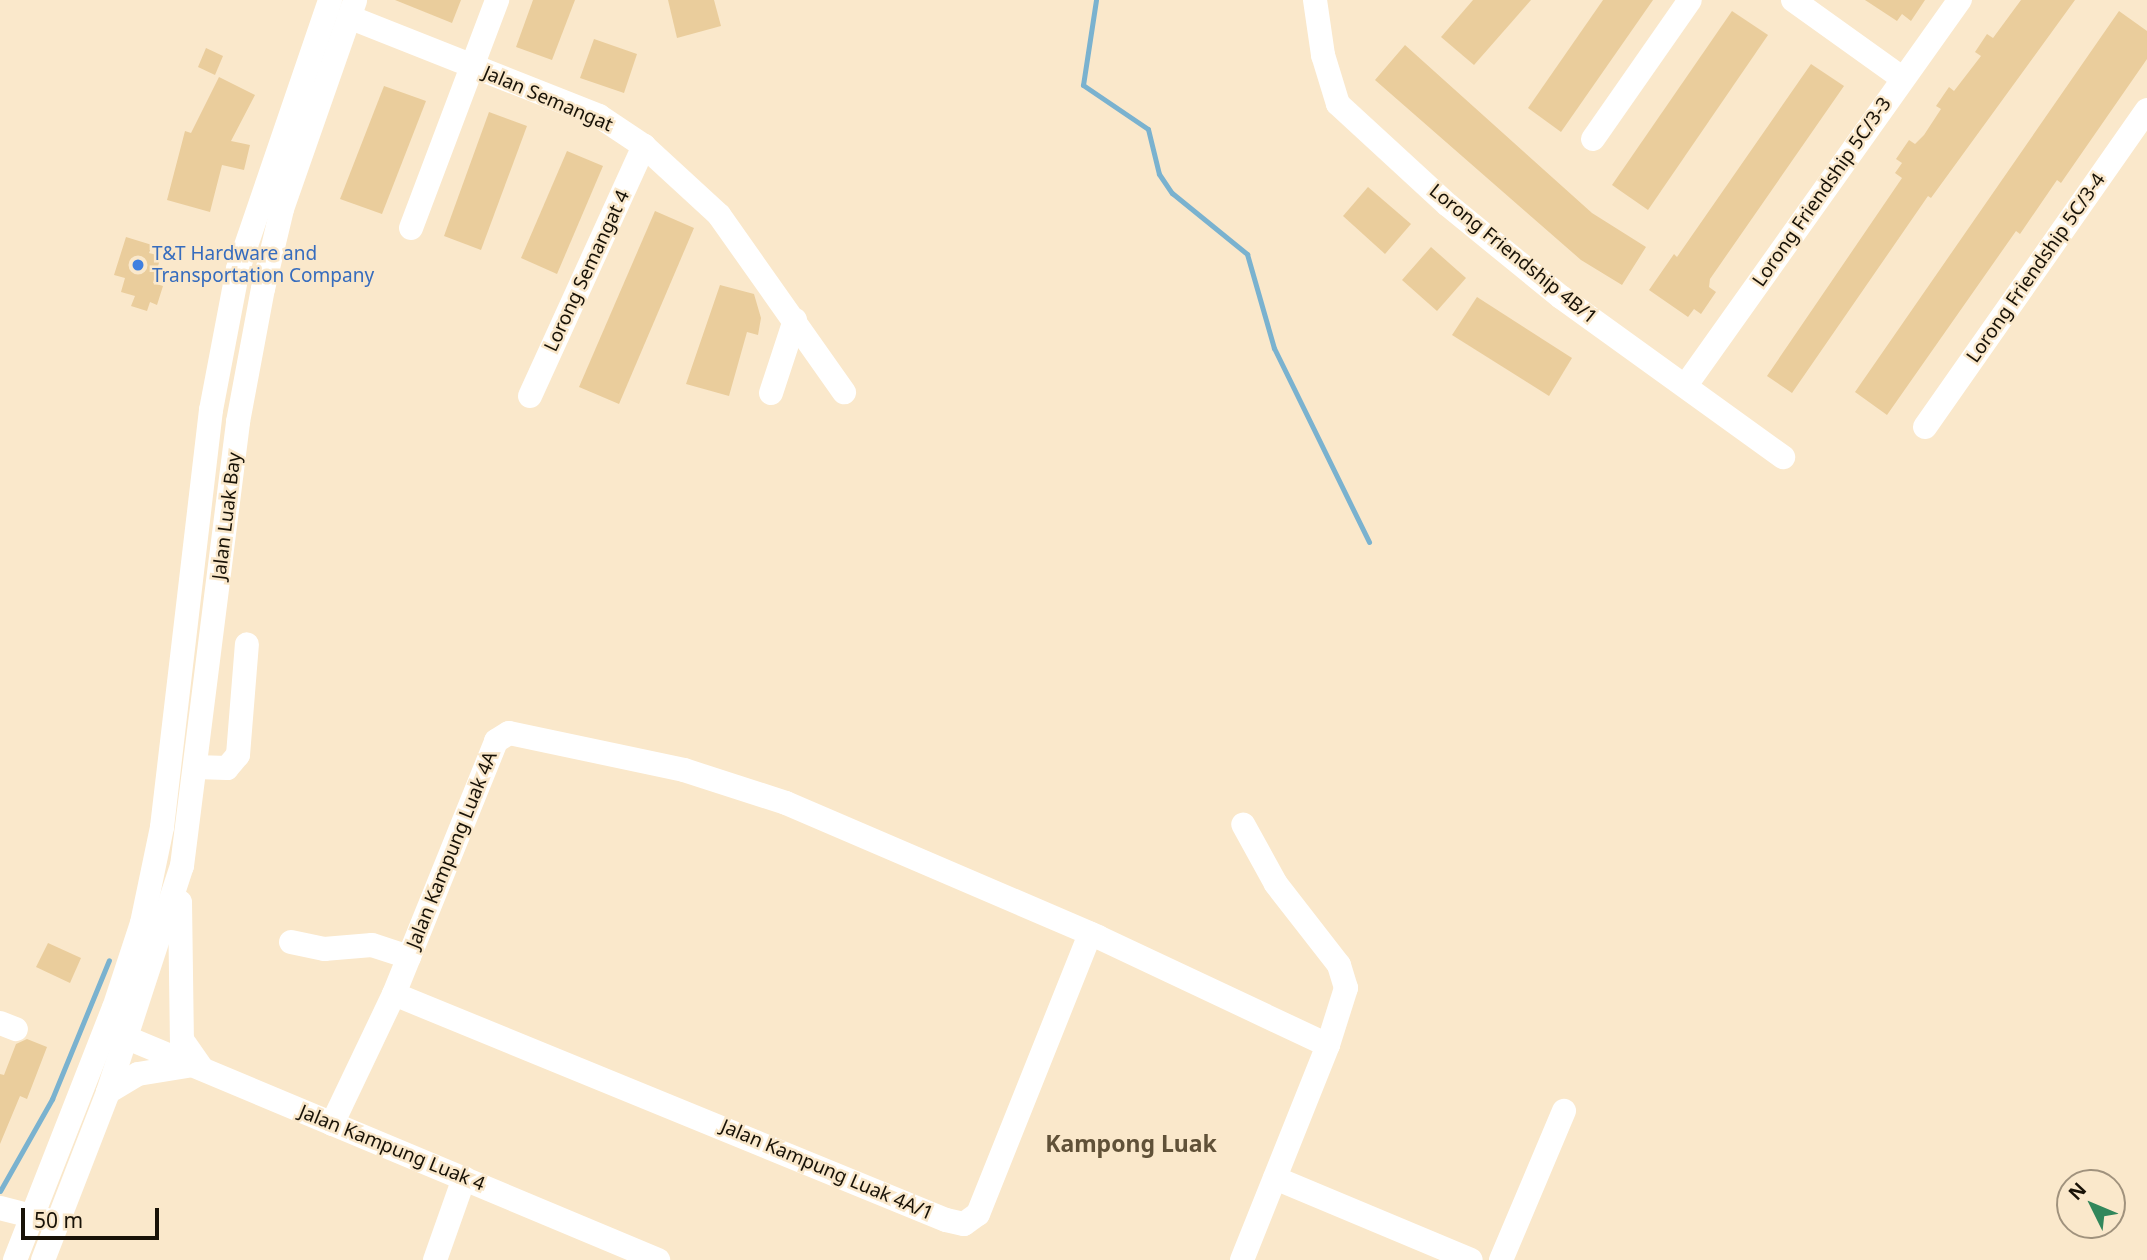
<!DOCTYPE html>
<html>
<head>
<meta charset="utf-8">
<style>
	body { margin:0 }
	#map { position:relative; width:2147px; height:1260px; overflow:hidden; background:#fae8cb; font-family:"Noto Sans",sans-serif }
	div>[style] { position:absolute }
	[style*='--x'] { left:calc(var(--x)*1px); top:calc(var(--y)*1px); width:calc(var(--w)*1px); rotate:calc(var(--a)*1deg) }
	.stream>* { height:5px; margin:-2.5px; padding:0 2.5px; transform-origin:2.5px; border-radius:2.5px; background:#7ab2cf }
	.building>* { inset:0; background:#eacd9c }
	.minor>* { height:24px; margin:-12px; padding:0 12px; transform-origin:12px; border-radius:12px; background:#fff }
	.dots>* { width:19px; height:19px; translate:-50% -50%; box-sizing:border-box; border:4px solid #fae8cb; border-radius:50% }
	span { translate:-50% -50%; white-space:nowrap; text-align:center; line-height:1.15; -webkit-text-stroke:5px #fae8cb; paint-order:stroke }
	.street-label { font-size:19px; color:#181207 }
	.shop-label { font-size:19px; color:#366cbe }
	.left { translate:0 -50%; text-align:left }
	.quarter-label { font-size:23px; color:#605138; font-weight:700 }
	.north { position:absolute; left:2056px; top:1169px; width:70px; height:70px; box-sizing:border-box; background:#fae8cb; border:2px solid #a0927d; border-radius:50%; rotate:313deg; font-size:19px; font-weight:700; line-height:28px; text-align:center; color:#181207 }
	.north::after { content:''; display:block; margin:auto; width:24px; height:32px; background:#32875b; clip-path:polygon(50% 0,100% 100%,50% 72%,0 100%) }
	.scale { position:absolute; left:21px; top:1208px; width:138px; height:32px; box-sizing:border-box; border:4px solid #181207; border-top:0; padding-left:9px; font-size:21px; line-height:24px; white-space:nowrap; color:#181207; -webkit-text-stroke:5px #fae8cb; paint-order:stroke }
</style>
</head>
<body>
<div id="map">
	<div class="stream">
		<div style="--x:1096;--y:0;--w:86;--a:98.7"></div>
		<div style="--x:1083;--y:85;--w:78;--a:34.1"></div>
		<div style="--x:1148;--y:129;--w:46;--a:76.3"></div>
		<div style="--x:1159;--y:174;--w:23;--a:56"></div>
		<div style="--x:1172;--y:193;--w:97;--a:39.1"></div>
		<div style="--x:1247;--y:254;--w:98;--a:74"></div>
		<div style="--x:1274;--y:348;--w:216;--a:63.9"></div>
		<div style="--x:0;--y:1191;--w:106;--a:-60.5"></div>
		<div style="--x:52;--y:1099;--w:150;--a:-67.7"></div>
	</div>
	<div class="building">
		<div style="clip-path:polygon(395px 0,461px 0,452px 23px)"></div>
		<div style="clip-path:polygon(533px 0,575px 0,552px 60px,516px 47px)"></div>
		<div style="clip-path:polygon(668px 0,714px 0,721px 26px,677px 38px)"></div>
		<div style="clip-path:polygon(1473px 0,1531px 0,1474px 65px,1441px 37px)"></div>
		<div style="clip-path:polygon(1603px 0,1653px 0,1561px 132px,1528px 108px)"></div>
		<div style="clip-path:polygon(1865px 0,1925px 0,1911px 21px,1902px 14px,1897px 21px)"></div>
		<div style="clip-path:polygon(2021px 0,2075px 0,1931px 198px,1928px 196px,1792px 393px,1767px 376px,1902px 178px,1895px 173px,1902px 163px,1896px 159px,1909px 140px,1915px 144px,1924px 135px,1941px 109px,1936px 106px,1949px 87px,1954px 91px,1981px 56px,1975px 52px,1987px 34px,1993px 38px)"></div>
		<div style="clip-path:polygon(1732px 11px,1768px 35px,1648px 210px,1612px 185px)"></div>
		<div style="clip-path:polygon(2119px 11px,2147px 31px,2147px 59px,2061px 183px,2057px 180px,2020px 234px,2016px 231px,1887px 415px,1855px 392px)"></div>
		<div style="clip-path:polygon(594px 39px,637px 54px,624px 93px,580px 78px)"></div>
		<div style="clip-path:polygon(1405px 45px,1592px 213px,1646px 247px,1622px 285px,1581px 260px,1375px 80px)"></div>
		<div style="clip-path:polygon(206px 48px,223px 56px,215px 75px,198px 67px)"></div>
		<div style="clip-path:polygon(1811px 64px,1844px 86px,1710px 279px,1709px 287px,1716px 292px,1701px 314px,1694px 309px,1688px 317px,1649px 290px,1674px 254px,1677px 257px)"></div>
		<div style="clip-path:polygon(219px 77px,255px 95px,231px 141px,250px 145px,244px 170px,222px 165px,210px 212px,167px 200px,185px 131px,191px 133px)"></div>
		<div style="clip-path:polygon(384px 86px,426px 101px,382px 214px,340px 199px)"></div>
		<div style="clip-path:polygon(489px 112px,527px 126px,481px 250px,444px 236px)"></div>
		<div style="clip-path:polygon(567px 151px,603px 166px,557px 274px,521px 258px)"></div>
		<div style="clip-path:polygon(1368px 187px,1411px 224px,1385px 254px,1343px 216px)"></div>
		<div style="clip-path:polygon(655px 211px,694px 228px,619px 404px,579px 387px)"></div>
		<div style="clip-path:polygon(126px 237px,152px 245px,149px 253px,161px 256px,153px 283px,163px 286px,157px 305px,150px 302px,147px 311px,131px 306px,135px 296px,121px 292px,125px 278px,114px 275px)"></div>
		<div style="clip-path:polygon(1431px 247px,1466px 278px,1437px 311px,1402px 280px)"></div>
		<div style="clip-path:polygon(720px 285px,754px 294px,761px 318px,758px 335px,747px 332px,729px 396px,686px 384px)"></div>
		<div style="clip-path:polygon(1477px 297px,1572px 358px,1549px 396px,1452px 335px)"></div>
		<div style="clip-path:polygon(48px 943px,81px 958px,70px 983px,36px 967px)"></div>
		<div style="clip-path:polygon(27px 1039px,47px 1047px,27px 1099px,20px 1096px,0 1144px,0 1074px,4px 1075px,16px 1044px)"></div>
	</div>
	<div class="minor">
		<div style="--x:1315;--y:0;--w:56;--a:81.7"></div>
		<div style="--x:1323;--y:55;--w:51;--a:73"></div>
		<div style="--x:1338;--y:104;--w:149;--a:42.6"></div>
		<div style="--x:1448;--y:205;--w:146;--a:39.2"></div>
		<div style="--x:1561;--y:297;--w:274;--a:35.8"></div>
		<div style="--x:1793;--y:0;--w:134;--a:35.6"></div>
		<div style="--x:349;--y:17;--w:269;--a:21.6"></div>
		<div style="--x:599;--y:116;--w:54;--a:33.7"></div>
		<div style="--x:644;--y:146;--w:102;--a:42.6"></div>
		<div style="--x:719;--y:215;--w:217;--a:54.8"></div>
		<div style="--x:1593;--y:139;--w:169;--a:-55.1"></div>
		<div style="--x:411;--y:228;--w:244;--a:-69.3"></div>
		<div style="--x:1686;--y:385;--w:473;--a:-54.6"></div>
		<div style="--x:771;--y:393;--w:77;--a:-71.8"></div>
		<div style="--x:530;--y:396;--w:275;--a:-65.5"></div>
		<div style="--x:1925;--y:427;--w:387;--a:-55"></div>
		<div style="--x:195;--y:767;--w:32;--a:2"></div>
		<div style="--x:227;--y:768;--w:17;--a:-50"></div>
		<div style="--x:238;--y:755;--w:111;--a:-85.4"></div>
		<div style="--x:180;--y:902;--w:138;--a:89.2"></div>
		<div style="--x:182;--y:1040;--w:35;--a:55"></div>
		<div style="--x:291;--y:942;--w:34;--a:12"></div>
		<div style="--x:324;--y:949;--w:48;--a:-4.8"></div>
		<div style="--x:372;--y:945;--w:39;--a:18"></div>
		<div style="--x:394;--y:994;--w:596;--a:22.27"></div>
		<div style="--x:946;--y:1220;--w:18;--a:13"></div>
		<div style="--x:964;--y:1224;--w:17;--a:-36"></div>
		<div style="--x:978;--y:1214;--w:302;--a:-68.2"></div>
		<div style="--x:0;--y:1023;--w:17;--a:21"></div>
		<div style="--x:125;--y:1037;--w:578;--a:22.7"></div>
		<div style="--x:108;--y:1092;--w:35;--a:-31"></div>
		<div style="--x:138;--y:1074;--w:50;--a:-9.3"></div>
		<div style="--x:332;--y:1124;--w:144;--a:-64.5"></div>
		<div style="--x:394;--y:994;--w:273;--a:-68"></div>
		<div style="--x:496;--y:741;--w:15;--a:-32"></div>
		<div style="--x:509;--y:733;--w:179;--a:11.9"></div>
		<div style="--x:684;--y:770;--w:107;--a:17.9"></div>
		<div style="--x:786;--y:803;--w:340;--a:23.2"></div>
		<div style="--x:1098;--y:937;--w:254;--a:25.2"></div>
		<div style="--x:1275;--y:1178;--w:212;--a:22.7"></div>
		<div style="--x:0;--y:1208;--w:49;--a:14.3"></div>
		<div style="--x:15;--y:1260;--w:271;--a:-68.6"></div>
		<div style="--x:114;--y:1008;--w:89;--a:-71.8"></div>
		<div style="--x:142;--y:923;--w:98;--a:-78.2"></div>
		<div style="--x:162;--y:827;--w:420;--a:-83.3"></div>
		<div style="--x:211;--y:410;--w:144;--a:-79.2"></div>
		<div style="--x:238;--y:269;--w:284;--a:-71.1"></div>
		<div style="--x:43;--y:1260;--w:180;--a:-68.8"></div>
		<div style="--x:108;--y:1092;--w:238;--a:-71.9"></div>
		<div style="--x:182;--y:866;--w:448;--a:-82.8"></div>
		<div style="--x:238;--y:422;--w:135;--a:-79.4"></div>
		<div style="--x:263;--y:289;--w:82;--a:-76.6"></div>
		<div style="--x:282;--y:209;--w:221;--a:-70.7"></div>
		<div style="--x:435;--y:1260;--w:87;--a:-70.5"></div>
		<div style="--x:1242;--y:1260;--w:232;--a:-68.2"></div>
		<div style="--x:1328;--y:1045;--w:60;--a:-72.5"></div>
		<div style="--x:1346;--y:988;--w:24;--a:-107"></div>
		<div style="--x:1339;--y:965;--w:103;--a:-127.9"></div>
		<div style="--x:1276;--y:884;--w:68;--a:-118.8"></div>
		<div style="--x:1501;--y:1260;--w:162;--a:-67.1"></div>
	</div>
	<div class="dots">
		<div style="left:138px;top:265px;background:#3f7fe0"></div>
	</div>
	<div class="street-label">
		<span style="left:548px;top:99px;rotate:23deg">Jalan Semangat</span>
		<span style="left:1822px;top:192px;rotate:-55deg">Lorong Friendship 5C/3-3</span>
		<span style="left:1513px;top:254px;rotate:39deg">Lorong Friendship 4B/1</span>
		<span style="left:2036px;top:268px;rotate:-55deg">Lorong Friendship 5C/3-4</span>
		<span style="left:587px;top:271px;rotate:-65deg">Lorong Semangat 4</span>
		<span style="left:227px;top:516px;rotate:-83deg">Jalan Luak Bay</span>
		<span style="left:452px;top:850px;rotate:-68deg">Jalan Kampung Luak 4A</span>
		<span style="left:392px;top:1148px;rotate:22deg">Jalan Kampung Luak 4</span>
		<span style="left:827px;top:1170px;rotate:23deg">Jalan Kampung Luak 4A/1</span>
	</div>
	<div class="shop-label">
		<span class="left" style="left:152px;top:265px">T&amp;T Hardware and<br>Transportation Company</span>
	</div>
	<div class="quarter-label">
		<span style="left:1131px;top:1143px">Kampong Luak</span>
	</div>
	<div class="north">N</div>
	<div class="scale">50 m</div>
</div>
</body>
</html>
